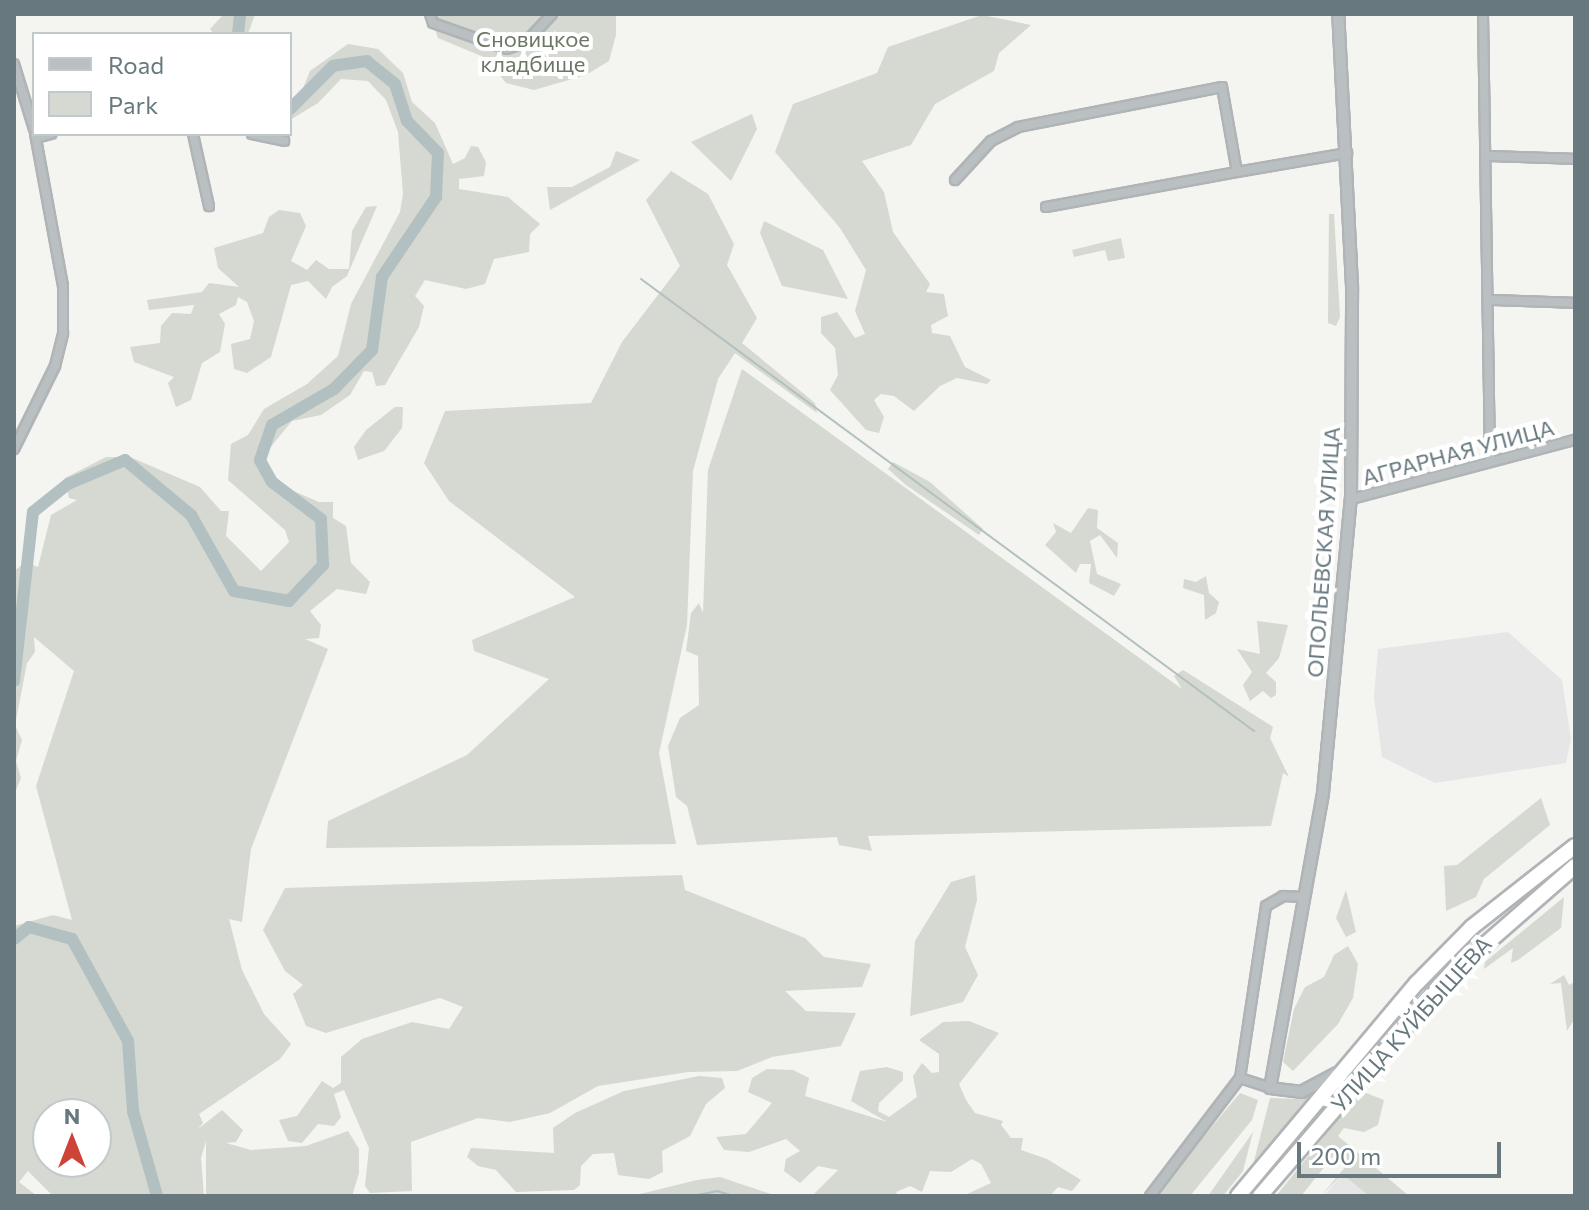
<!DOCTYPE html>
<html>
<head>
<meta charset="utf-8">
<style>
	body { margin:0 }
	#map { position:relative; width:1589px; height:1210px; overflow:hidden; background:#f4f4f1; font-family:Commissioner,sans-serif }
	div>[style] { position:absolute }
	[style*='--x'] { left:calc(var(--x)*1px); top:calc(var(--y)*1px); width:calc(var(--w)*1px); rotate:calc(var(--a)*1deg) }
	.built>* { inset:0; background:#e5e6e5 }
	.green>* { inset:0; background:#d5d9d1 }
	.stream>* { height:2px; margin:-1px; padding:0 1px; transform-origin:1px; border-radius:1px; background:#b2c0c1 }
	.river>* { height:12px; margin:-6px; padding:0 6px; transform-origin:6px; border-radius:6px; background:#b2c0c1 }
	.roads { filter:drop-shadow(2px 0 #b0b4b6) drop-shadow(-2px 0 #b0b4b6) drop-shadow(0 2px #b0b4b6) drop-shadow(0 -2px #b0b4b6) }
	.minor>* { height:8px; margin:-4px; padding:0 4px; transform-origin:4px; border-radius:4px; background:#babfc1 }
	.tertiary>* { height:10px; margin:-5px; padding:0 5px; transform-origin:5px; border-radius:5px; background:#babfc1 }
	.trunk>* { height:14px; margin:-7px; padding:0 7px; transform-origin:7px; border-radius:7px; background:#fff }
	span { translate:-50% -50%; white-space:nowrap; text-align:center; line-height:1.15; -webkit-text-stroke:8px #fff; paint-order:stroke }
	.park-label { font-size:22px; color:#6b7765 }
	.street-label { font-size:22px; color:#67787f }
	.frame { position:absolute; inset:0; border:16px solid #67787f; pointer-events:none }
	.legend { position:absolute; left:32px; top:32px; width:260px; height:104px; box-sizing:border-box; background:#fff; border:2px solid #c2c9cc; margin:0; padding:10px 14px; list-style:none; font-size:24px; color:#67787f }
	.legend li { display:flex; align-items:center; gap:16px; height:40px }
	.legend b { width:40px; border:2px solid #c2c9cc }
	.north { position:absolute; left:32px; top:1098px; width:80px; height:80px; box-sizing:border-box; background:#fff; border:2px solid #c2c9cc; border-radius:50%; rotate:0deg; font-size:22px; font-weight:700; line-height:32px; text-align:center; color:#67787f }
	.north::after { content:''; display:block; margin:auto; width:28px; height:36px; background:#ce4337; clip-path:polygon(50% 0,100% 100%,50% 72%,0 100%) }
	.scale { position:absolute; left:1297px; top:1142px; width:204px; height:36px; box-sizing:border-box; border:4px solid #67787f; border-top:0; padding-left:10px; font-size:24px; line-height:28px; white-space:nowrap; color:#67787f; -webkit-text-stroke:6px #fff; paint-order:stroke }
</style>
</head>
<body>
<div id="map">
	<div class="built">
		<div style="clip-path:polygon(1508px 632px,1562px 680px,1571px 739px,1566px 763px,1435px 783px,1382px 757px,1374px 697px,1378px 649px)"></div>
		<div style="clip-path:polygon(1342px 1174px,1369px 1196px,1324px 1196px)"></div>
	</div>
	<div class="green">
		<div style="clip-path:polygon(224px 14px,255px 14px,248px 34px,214px 34px,210px 29px)"></div>
		<div style="clip-path:polygon(430px 14px,616px 14px,616px 35px,609px 61px,586px 75px,534px 90px,506px 83px,486px 58px,438px 38px)"></div>
		<div style="clip-path:polygon(982px 15px,1031px 25px,999px 53px,994px 71px,935px 104px,911px 145px,862px 161px,884px 192px,893px 232px,930px 284px,926px 292px,944px 294px,948px 316px,931px 325px,932px 333px,950px 336px,965px 367px,991px 380px,987px 384px,957px 378px,940px 386px,914px 411px,894px 396px,881px 394px,874px 400px,884px 417px,879px 433px,866px 430px,830px 390px,838px 375px,835px 348px,821px 333px,821px 317px,837px 312px,855px 338px,865px 334px,855px 311px,866px 270px,840px 228px,775px 152px,793px 104px,877px 73px,888px 47px)"></div>
		<div style="clip-path:polygon(evenodd,348px 44px,378px 49px,403px 73px,412px 102px,435px 123px,453px 164px,465px 158px,471px 146px,478px 147px,486px 162px,484px 176px,459px 179px,459px 189px,508px 197px,540px 224px,530px 234px,529px 252px,494px 259px,485px 284px,466px 289px,425px 280px,415px 296px,424px 306px,419px 327px,385px 385px,376px 386px,372px 372px,364px 371px,350px 395px,321px 415px,292px 421px,260px 460px,272px 482px,319px 502px,333px 502px,333px 518px,346px 526px,351px 563px,370px 582px,366px 594px,337px 589px,310px 611px,321px 625px,319px 638px,305px 639px,328px 649px,251px 849px,242px 922px,229px 919px,242px 970px,264px 1014px,291px 1044px,280px 1059px,199px 1114px,203px 1123px,198px 1129px,222px 1110px,243px 1130px,236px 1142px,226px 1143px,251px 1150px,306px 1146px,348px 1131px,359px 1149px,359px 1173px,352px 1196px,206px 1196px,206px 1141px,201px 1158px,204px 1196px,53px 1196px,28px 1171px,19px 1182px,37px 1196px,14px 1196px,14px 926px,53px 915px,72px 920px,36px 786px,74px 671px,34px 637px,35px 652px,27px 663px,15px 725px,22px 740px,16px 761px,21px 778px,14px 795px,14px 571px,26px 562px,38px 567px,51px 515px,77px 500px,69px 498px,65px 478px,106px 457px,130px 457px,200px 487px,221px 511px,229px 511px,226px 536px,261px 571px,289px 542px,285px 530px,228px 480px,231px 444px,248px 435px,264px 409px,307px 384px,338px 356px,351px 304px,400px 212px,403px 194px,398px 132px,386px 100px,368px 81px,341px 79px,318px 103px,290px 120px,310px 71px,348px 44px,48px 1114px,96px 1114px,96px 1162px,48px 1162px,48px 1114px)"></div>
		<div style="clip-path:polygon(752px 114px,757px 129px,731px 181px,691px 142px)"></div>
		<div style="clip-path:polygon(616px 151px,640px 160px,550px 210px,547px 187px,572px 187px,610px 167px)"></div>
		<div style="clip-path:polygon(671px 171px,708px 194px,734px 244px,727px 265px,757px 318px,742px 343px,815px 403px,817px 413px,735px 353px,718px 379px,693px 471px,687px 625px,659px 753px,676px 844px,326px 848px,328px 821px,467px 755px,549px 679px,474px 651px,472px 640px,575px 597px,449px 501px,424px 463px,445px 411px,591px 403px,622px 342px,680px 266px,646px 200px)"></div>
		<div style="clip-path:polygon(377px 206px,347px 276px,332px 287px,326px 299px,308px 281px,291px 285px,271px 357px,247px 373px,234px 369px,231px 344px,250px 339px,254px 321px,247px 302px,238px 297px,236px 305px,219px 314px,225px 324px,220px 352px,202px 363px,191px 400px,176px 407px,168px 383px,174px 377px,134px 362px,130px 347px,160px 343px,161px 326px,172px 313px,191px 314px,194px 305px,149px 310px,147px 300px,202px 292px,209px 283px,239px 287px,218px 268px,214px 248px,263px 233px,269px 217px,279px 210px,300px 213px,306px 226px,291px 261px,307px 270px,316px 260px,329px 269px,349px 269px,352px 231px,366px 207px)"></div>
		<div style="clip-path:polygon(1329px 214px,1334px 214px,1340px 317px,1336px 326px,1328px 323px)"></div>
		<div style="clip-path:polygon(764px 221px,823px 250px,848px 299px,782px 286px,760px 233px)"></div>
		<div style="clip-path:polygon(1121px 238px,1125px 258px,1108px 261px,1105px 250px,1074px 257px,1072px 250px)"></div>
		<div style="clip-path:polygon(742px 369px,1182px 689px,1174px 676px,1183px 670px,1273px 727px,1270px 738px,1289px 777px,1283px 773px,1271px 826px,868px 836px,872px 851px,839px 845px,837px 837px,697px 845px,687px 806px,676px 797px,668px 746px,680px 718px,699px 705px,698px 656px,686px 651px,691px 613px,699px 603px,703px 613px,708px 470px)"></div>
		<div style="clip-path:polygon(395px 407px,403px 407px,402px 428px,384px 451px,358px 460px,354px 447px,366px 430px)"></div>
		<div style="clip-path:polygon(893px 462px,930px 482px,983px 529px,979px 535px,906px 485px,888px 469px)"></div>
		<div style="clip-path:polygon(1088px 508px,1098px 510px,1097px 528px,1118px 543px,1117px 558px,1100px 535px,1090px 541px,1097px 574px,1121px 584px,1114px 596px,1089px 583px,1091px 564px,1080px 564px,1076px 573px,1045px 545px,1056px 532px,1053px 523px,1071px 533px)"></div>
		<div style="clip-path:polygon(1206px 576px,1209px 593px,1219px 602px,1216px 613px,1205px 620px,1204px 595px,1183px 588px,1184px 579px,1196px 582px)"></div>
		<div style="clip-path:polygon(1257px 621px,1288px 625px,1279px 658px,1266px 673px,1276px 682px,1276px 695px,1271px 698px,1263px 691px,1250px 701px,1243px 685px,1252px 672px,1237px 649px,1260px 654px)"></div>
		<div style="clip-path:polygon(1541px 798px,1550px 825px,1484px 879px,1476px 897px,1446px 911px,1444px 866px,1457px 865px)"></div>
		<div style="clip-path:polygon(682px 875px,685px 890px,805px 938px,824px 957px,871px 964px,862px 987px,785px 991px,806px 1011px,856px 1013px,841px 1046px,772px 1057px,737px 1071px,688px 1072px,598px 1086px,550px 1113px,510px 1122px,478px 1118px,411px 1142px,412px 1191px,370px 1193px,365px 1186px,369px 1148px,344px 1090px,334px 1094px,341px 1117px,334px 1126px,318px 1124px,302px 1143px,288px 1141px,279px 1120px,297px 1116px,322px 1081px,333px 1088px,341px 1083px,341px 1057px,362px 1039px,412px 1022px,449px 1029px,463px 1007px,440px 998px,326px 1033px,306px 1026px,293px 994px,303px 985px,285px 971px,263px 930px,285px 888px)"></div>
		<div style="clip-path:polygon(975px 875px,977px 900px,965px 947px,978px 975px,963px 1002px,910px 1016px,915px 941px,951px 882px)"></div>
		<div style="clip-path:polygon(1346px 890px,1356px 932px,1346px 937px,1336px 918px)"></div>
		<div style="clip-path:polygon(1564px 897px,1561px 928px,1518px 960px,1511px 963px,1513px 948px,1484px 969px,1485px 962px)"></div>
		<div style="clip-path:polygon(1348px 946px,1358px 964px,1353px 998px,1338px 1024px,1293px 1071px,1283px 1062px,1294px 1009px,1305px 987px,1324px 977px,1334px 955px)"></div>
		<div style="clip-path:polygon(1564px 975px,1569px 985px,1575px 982px,1575px 1018px,1567px 1031px,1561px 983px,1550px 984px)"></div>
		<div style="clip-path:polygon(969px 1021px,999px 1033px,959px 1084px,966px 1100px,975px 1113px,1003px 1121px,1001px 1125px,1011px 1138px,1023px 1138px,1021px 1150px,1047px 1159px,1081px 1180px,1072px 1191px,1058px 1187px,1050px 1196px,963px 1196px,991px 1183px,981px 1164px,972px 1159px,951px 1172px,930px 1171px,922px 1192px,910px 1186px,896px 1192px,898px 1196px,812px 1196px,838px 1170px,818px 1166px,800px 1183px,784px 1171px,786px 1159px,800px 1151px,786px 1139px,749px 1152px,724px 1150px,716px 1137px,746px 1134px,772px 1103px,748px 1092px,752px 1078px,767px 1069px,793px 1070px,809px 1078px,805px 1096px,887px 1122px,851px 1101px,860px 1071px,887px 1067px,903px 1072px,903px 1080px,879px 1103px,878px 1111px,889px 1117px,917px 1097px,913px 1076px,922px 1063px,932px 1073px,939px 1072px,939px 1054px,919px 1040px,943px 1022px)"></div>
		<div style="clip-path:polygon(699px 1076px,722px 1078px,725px 1088px,706px 1104px,690px 1136px,662px 1151px,663px 1172px,649px 1179px,618px 1175px,614px 1153px,593px 1154px,581px 1166px,580px 1185px,574px 1190px,516px 1192px,496px 1170px,478px 1166px,467px 1157px,471px 1148px,554px 1153px,553px 1128px,575px 1113px,624px 1091px)"></div>
		<div style="clip-path:polygon(1316px 1090px,1253px 1165px,1270px 1098px,1297px 1099px)"></div>
		<div style="clip-path:polygon(1361px 1091px,1384px 1100px,1378px 1125px,1364px 1132px,1344px 1128px,1338px 1136px,1409px 1196px,1369px 1196px,1342px 1174px,1321px 1196px,1346px 1166px,1334px 1155px,1301px 1196px,1276px 1196px)"></div>
		<div style="clip-path:polygon(1240px 1093px,1258px 1100px,1252px 1120px,1190px 1196px,1154px 1196px)"></div>
		<div style="clip-path:polygon(1253px 1132px,1243px 1171px,1223px 1196px,1208px 1196px)"></div>
		<div style="clip-path:polygon(720px 1177px,777px 1196px,632px 1196px,697px 1180px)"></div>
	</div>
	<div class="stream">
		<div style="--x:641;--y:279;--w:762;--a:36.4"></div>
		<div style="--x:692;--y:1196;--w:25;--a:-11"></div>
		<div style="--x:717;--y:1191;--w:17;--a:17"></div>
	</div>
	<div class="river">
		<div style="--x:238;--y:34;--w:20;--a:-84"></div>
		<div style="--x:14;--y:681;--w:170;--a:-83.6"></div>
		<div style="--x:33;--y:512;--w:45;--a:-38.7"></div>
		<div style="--x:68;--y:484;--w:62;--a:-22.8"></div>
		<div style="--x:125;--y:460;--w:86;--a:39.8"></div>
		<div style="--x:191;--y:515;--w:87;--a:60.5"></div>
		<div style="--x:234;--y:591;--w:56;--a:10.3"></div>
		<div style="--x:289;--y:601;--w:50;--a:-46.6"></div>
		<div style="--x:323;--y:565;--w:46;--a:-92.5"></div>
		<div style="--x:321;--y:519;--w:61;--a:-142.9"></div>
		<div style="--x:272;--y:482;--w:25;--a:-119"></div>
		<div style="--x:260;--y:460;--w:37;--a:-71"></div>
		<div style="--x:272;--y:425;--w:72;--a:-30.1"></div>
		<div style="--x:334;--y:389;--w:54;--a:-45.7"></div>
		<div style="--x:372;--y:350;--w:74;--a:-82.2"></div>
		<div style="--x:382;--y:277;--w:97;--a:-56"></div>
		<div style="--x:436;--y:197;--w:44;--a:-87.4"></div>
		<div style="--x:438;--y:153;--w:45;--a:-134.1"></div>
		<div style="--x:407;--y:121;--w:39;--a:-108"></div>
		<div style="--x:395;--y:84;--w:36;--a:-141"></div>
		<div style="--x:367;--y:61;--w:34;--a:172"></div>
		<div style="--x:333;--y:66;--w:61;--a:135"></div>
		<div style="--x:14;--y:939;--w:19;--a:-39"></div>
		<div style="--x:29;--y:927;--w:45;--a:15.6"></div>
		<div style="--x:72;--y:939;--w:116;--a:61.2"></div>
		<div style="--x:128;--y:1041;--w:70;--a:85.9"></div>
		<div style="--x:133;--y:1111;--w:88;--a:74.2"></div>
	</div>
	<div class="roads">
		<div class="minor">
			<div style="--x:430;--y:14;--w:9;--a:72"></div>
			<div style="--x:433;--y:23;--w:78;--a:19.4"></div>
			<div style="--x:507;--y:49;--w:20;--a:-20"></div>
			<div style="--x:526;--y:42;--w:38;--a:-47"></div>
			<div style="--x:1483;--y:14;--w:445;--a:89.1"></div>
			<div style="--x:14;--y:64;--w:68;--a:72.9"></div>
			<div style="--x:193;--y:134;--w:74;--a:77.5"></div>
			<div style="--x:252;--y:134;--w:33;--a:12"></div>
			<div style="--x:36;--y:138;--w:16;--a:-15"></div>
			<div style="--x:1486;--y:156;--w:89;--a:1.9"></div>
			<div style="--x:955;--y:180;--w:53;--a:-47.3"></div>
			<div style="--x:991;--y:141;--w:30;--a:-27"></div>
			<div style="--x:1018;--y:127;--w:208;--a:-11.1"></div>
			<div style="--x:1222;--y:87;--w:86;--a:80"></div>
			<div style="--x:1237;--y:172;--w:112;--a:-9.8"></div>
			<div style="--x:1046;--y:207;--w:194;--a:-10.4"></div>
			<div style="--x:1490;--y:300;--w:85;--a:2"></div>
			<div style="--x:14;--y:449;--w:93;--a:-63.7"></div>
			<div style="--x:55;--y:366;--w:34;--a:-76"></div>
			<div style="--x:63;--y:333;--w:47;--a:-90"></div>
			<div style="--x:63;--y:286;--w:155;--a:-100.4"></div>
			<div style="--x:1351;--y:499;--w:232;--a:-14.8"></div>
			<div style="--x:1240;--y:1078;--w:32;--a:18"></div>
			<div style="--x:1150;--y:1196;--w:148;--a:-52.7"></div>
			<div style="--x:1240;--y:1078;--w:174;--a:-81.4"></div>
			<div style="--x:1266;--y:906;--w:20;--a:-30"></div>
			<div style="--x:1283;--y:896;--w:21;--a:3"></div>
		</div>
		<div class="tertiary">
			<div style="--x:1337;--y:1073;--w:40;--a:152"></div>
			<div style="--x:1302;--y:1092;--w:32;--a:-173"></div>
			<div style="--x:1270;--y:1088;--w:300;--a:-79.8"></div>
			<div style="--x:1323;--y:793;--w:295;--a:-84.6"></div>
			<div style="--x:1351;--y:499;--w:213;--a:-89.7"></div>
			<div style="--x:1352;--y:286;--w:272;--a:-92.9"></div>
		</div>
		<div class="trunk">
			<div style="--x:1238;--y:1196;--w:278;--a:-50"></div>
			<div style="--x:1417;--y:983;--w:78;--a:-45.5"></div>
			<div style="--x:1472;--y:927;--w:131;--a:-38.2"></div>
			<div style="--x:1260;--y:1196;--w:290;--a:-49.3"></div>
			<div style="--x:1449;--y:976;--w:167;--a:-41.1"></div>
		</div>
	</div>
	<div class="park-label">
		<span style="left:533px;top:51px">Сновицкое<br>кладбище</span>
	</div>
	<div class="street-label">
		<span style="left:1458px;top:452px;rotate:-15deg">АГРАРНАЯ УЛИЦА</span>
		<span style="left:1323px;top:552px;rotate:-86deg">ОПОЛЬЕВСКАЯ УЛИЦА</span>
		<span style="left:1411px;top:1024px;rotate:-48deg">УЛИЦА КУЙБЫШЕВА</span>
	</div>
	<div class="frame"></div>
	<ul class="legend">
	<li><b style="height:10px;background:#babfc1"></b>Road</li>
	<li><b style="height:22px;background:#d5d9d1"></b>Park</li>
	</ul>
	<div class="north">N</div>
	<div class="scale">200 m</div>
</div>
</body>
</html>
